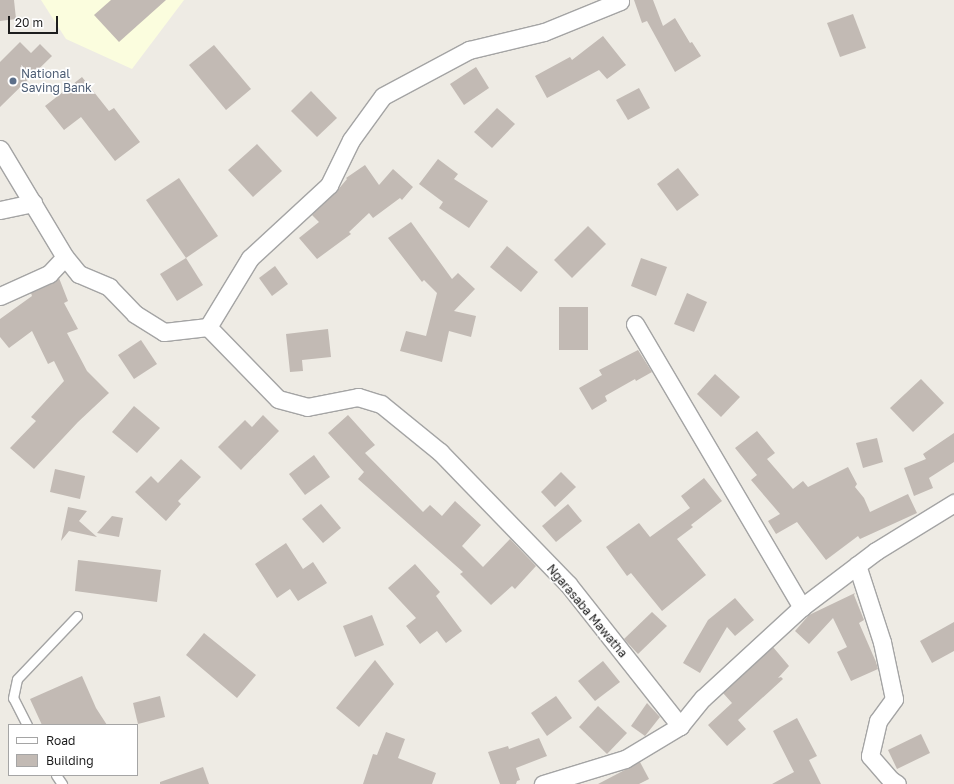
<!DOCTYPE html>
<html>
<head>
<meta charset="utf-8">
<style>
	body { margin:0 }
	#map { position:relative; width:954px; height:784px; overflow:hidden; background:#eeebe4; font-family:"Golos Text",sans-serif }
	div>[style] { position:absolute }
	[style*='--x'] { left:calc(var(--x)*1px); top:calc(var(--y)*1px); width:calc(var(--w)*1px); rotate:calc(var(--a)*1deg) }
	.education>* { inset:0; background:#fbfdde }
	.building>* { inset:0; background:#c2bab4 }
	.roads { filter:drop-shadow(1px 0 #a4a4a4) drop-shadow(-1px 0 #a4a4a4) drop-shadow(0 1px #a4a4a4) drop-shadow(0 -1px #a4a4a4) }
	.lane>* { height:9px; margin:-4.5px; padding:0 4.5px; transform-origin:4.5px; border-radius:4.5px; background:#fff }
	.street>* { height:17px; margin:-8.5px; padding:0 8.5px; transform-origin:8.5px; border-radius:8.5px; background:#fff }
	.dots>* { width:11px; height:11px; translate:-50% -50%; box-sizing:border-box; border:2px solid #fff; border-radius:50% }
	span { translate:-50% -50%; white-space:nowrap; text-align:center; line-height:1.15; -webkit-text-stroke:3.5px #fff; paint-order:stroke }
	.service-label { font-size:12px; color:#4e5e75 }
	.left { translate:0 -50%; text-align:left }
	.street-label { font-size:12px; color:#1d1d1d }
	.legend { position:absolute; left:8px; top:724px; width:130px; height:52px; box-sizing:border-box; background:#fff; border:1px solid #a5a5a5; margin:0; padding:5px 7px; list-style:none; font-size:12px; color:#1d1d1d }
	.legend li { display:flex; align-items:center; gap:8px; height:20px }
	.legend b { width:20px; border:1px solid #a5a5a5 }
	.scale { position:absolute; left:8px; top:16px; width:50px; height:18px; box-sizing:border-box; border:2px solid #1d1d1d; border-top:0; padding-left:5px; font-size:12px; line-height:14px; white-space:nowrap; color:#1d1d1d; -webkit-text-stroke:3px #fff; paint-order:stroke }
</style>
</head>
<body>
<div id="map">
	<div class="education">
		<div style="clip-path:polygon(41px 0,184px 0,132px 69px,66px 39px)"></div>
	</div>
	<div class="building">
		<div style="clip-path:polygon(0 0,14px 0,16px 19px,0 21px)"></div>
		<div style="clip-path:polygon(111px 0,166px 0,119px 42px,94px 15px)"></div>
		<div style="clip-path:polygon(634px 0,653px 0,663px 26px,675px 18px,690px 43px,692px 42px,701px 56px,675px 72px,647px 21px,642px 23px)"></div>
		<div style="clip-path:polygon(853px 14px,866px 48px,840px 57px,827px 23px)"></div>
		<div style="clip-path:polygon(603px 36px,626px 65px,607px 79px,599px 70px,547px 98px,535px 76px,570px 57px,572px 60px)"></div>
		<div style="clip-path:polygon(20px 42px,31px 53px,40px 44px,52px 56px,0 107px,0 62px)"></div>
		<div style="clip-path:polygon(214px 45px,251px 89px,226px 110px,189px 65px)"></div>
		<div style="clip-path:polygon(476px 67px,489px 88px,464px 105px,450px 84px)"></div>
		<div style="clip-path:polygon(82px 77px,109px 111px,114px 108px,140px 142px,115px 161px,81px 117px,64px 130px,45px 106px)"></div>
		<div style="clip-path:polygon(639px 88px,650px 108px,628px 120px,616px 100px)"></div>
		<div style="clip-path:polygon(311px 91px,337px 118px,317px 137px,291px 111px)"></div>
		<div style="clip-path:polygon(497px 108px,515px 124px,492px 148px,474px 132px)"></div>
		<div style="clip-path:polygon(257px 144px,282px 171px,253px 197px,228px 170px)"></div>
		<div style="clip-path:polygon(438px 159px,458px 174px,454px 179px,488px 201px,469px 228px,439px 208px,443px 202px,419px 184px)"></div>
		<div style="clip-path:polygon(365px 165px,379px 185px,393px 169px,413px 187px,402px 200px,400px 198px,373px 218px,369px 213px,349px 232px,351px 234px,317px 259px,299px 238px,319px 222px,312px 215px,336px 192px,347px 179px,346px 178px)"></div>
		<div style="clip-path:polygon(678px 168px,699px 195px,677px 211px,657px 184px)"></div>
		<div style="clip-path:polygon(179px 178px,218px 236px,186px 258px,146px 200px)"></div>
		<div style="clip-path:polygon(411px 222px,452px 279px,458px 273px,475px 289px,454px 311px,476px 316px,471px 337px,449px 331px,442px 362px,400px 351px,406px 331px,426px 336px,437px 293px,424px 280px,422px 282px,388px 238px)"></div>
		<div style="clip-path:polygon(588px 226px,606px 244px,572px 278px,554px 260px)"></div>
		<div style="clip-path:polygon(507px 246px,538px 272px,521px 292px,490px 267px)"></div>
		<div style="clip-path:polygon(186px 258px,203px 285px,177px 301px,160px 274px)"></div>
		<div style="clip-path:polygon(641px 258px,667px 267px,656px 296px,631px 286px)"></div>
		<div style="clip-path:polygon(275px 266px,288px 284px,272px 296px,259px 278px)"></div>
		<div style="clip-path:polygon(59px 278px,68px 301px,64px 303px,78px 329px,67px 333px,87px 371px,109px 393px,78px 422px,34px 469px,10px 448px,36px 421px,31px 417px,64px 381px,54px 361px,48px 364px,32px 331px,9px 348px,0 337px,0 319px,32px 296px,31px 293px,53px 283px)"></div>
		<div style="clip-path:polygon(687px 293px,707px 302px,694px 332px,674px 324px)"></div>
		<div style="clip-path:polygon(559px 307px,588px 307px,588px 350px,559px 350px)"></div>
		<div style="clip-path:polygon(328px 329px,331px 357px,302px 360px,303px 371px,290px 372px,286px 334px)"></div>
		<div style="clip-path:polygon(141px 340px,157px 364px,134px 379px,118px 355px)"></div>
		<div style="clip-path:polygon(638px 350px,652px 372px,636px 381px,635px 379px,605px 396px,607px 401px,592px 410px,579px 388px,602px 375px,599px 370px)"></div>
		<div style="clip-path:polygon(715px 374px,740px 397px,721px 417px,697px 394px)"></div>
		<div style="clip-path:polygon(921px 379px,944px 403px,913px 432px,890px 408px)"></div>
		<div style="clip-path:polygon(134px 406px,160px 428px,137px 453px,112px 432px)"></div>
		<div style="clip-path:polygon(263px 415px,279px 431px,241px 470px,218px 447px,245px 420px,252px 427px)"></div>
		<div style="clip-path:polygon(348px 415px,375px 445px,365px 453px,423px 512px,430px 505px,442px 516px,455px 501px,481px 525px,462px 546px,483px 567px,510px 539px,536px 566px,515px 589px,512px 586px,491px 605px,460px 574px,463px 572px,358px 479px,364px 472px,328px 433px)"></div>
		<div style="clip-path:polygon(757px 431px,775px 453px,767px 459px,793px 489px,803px 481px,808px 487px,848px 467px,857px 484px,855px 487px,864px 498px,870px 512px,908px 494px,917px 513px,860px 539px,858px 536px,826px 560px,797px 522px,776px 534px,768px 521px,780px 514px,751px 480px,757px 475px,735px 448px)"></div>
		<div style="clip-path:polygon(954px 433px,954px 462px,929px 478px,933px 488px,914px 496px,904px 468px,926px 459px,923px 454px)"></div>
		<div style="clip-path:polygon(877px 438px,883px 462px,863px 468px,856px 443px)"></div>
		<div style="clip-path:polygon(314px 455px,330px 477px,305px 495px,289px 474px)"></div>
		<div style="clip-path:polygon(181px 459px,201px 477px,178px 501px,181px 504px,166px 521px,135px 492px,151px 476px,158px 483px)"></div>
		<div style="clip-path:polygon(55px 469px,85px 476px,80px 499px,50px 492px)"></div>
		<div style="clip-path:polygon(561px 472px,576px 487px,555px 507px,541px 492px)"></div>
		<div style="clip-path:polygon(704px 478px,722px 501px,691px 525px,693px 527px,677px 539px,706px 575px,662px 611px,631px 573px,627px 576px,606px 547px,639px 523px,650px 537px,690px 508px,681px 496px)"></div>
		<div style="clip-path:polygon(321px 504px,341px 528px,323px 543px,302px 519px)"></div>
		<div style="clip-path:polygon(568px 504px,582px 521px,556px 542px,542px 526px)"></div>
		<div style="clip-path:polygon(68px 507px,87px 511px,79px 521px,97px 537px,69px 531px,61px 541px)"></div>
		<div style="clip-path:polygon(112px 516px,123px 518px,119px 537px,97px 533px)"></div>
		<div style="clip-path:polygon(286px 543px,303px 569px,313px 562px,327px 583px,298px 601px,290px 589px,277px 598px,255px 564px)"></div>
		<div style="clip-path:polygon(78px 560px,161px 570px,157px 602px,75px 591px)"></div>
		<div style="clip-path:polygon(415px 564px,440px 592px,436px 596px,462px 631px,446px 643px,437px 631px,420px 644px,406px 626px,416px 618px,388px 588px)"></div>
		<div style="clip-path:polygon(855px 593px,854px 595px,864px 620px,859px 623px,876px 662px,878px 669px,851px 681px,837px 652px,847px 647px,833px 618px,809px 644px,795px 631px,809px 615px)"></div>
		<div style="clip-path:polygon(735px 598px,754px 620px,735px 636px,727px 627px,700px 673px,683px 663px,708px 620px)"></div>
		<div style="clip-path:polygon(652px 612px,667px 626px,638px 654px,624px 639px)"></div>
		<div style="clip-path:polygon(372px 615px,384px 645px,355px 657px,343px 626px)"></div>
		<div style="clip-path:polygon(954px 622px,954px 651px,932px 663px,920px 641px)"></div>
		<div style="clip-path:polygon(204px 633px,256px 675px,237px 698px,186px 655px)"></div>
		<div style="clip-path:polygon(773px 647px,789px 666px,778px 678px,781px 677px,783px 679px,738px 720px,746px 729px,727px 746px,708px 725px,732px 703px,723px 693px)"></div>
		<div style="clip-path:polygon(375px 660px,394px 684px,359px 727px,336px 708px)"></div>
		<div style="clip-path:polygon(603px 661px,620px 682px,595px 701px,578px 681px)"></div>
		<div style="clip-path:polygon(82px 676px,96px 708px,107px 725px,42px 725px,30px 699px)"></div>
		<div style="clip-path:polygon(160px 696px,165px 717px,138px 724px,133px 703px)"></div>
		<div style="clip-path:polygon(556px 696px,572px 718px,547px 736px,531px 713px)"></div>
		<div style="clip-path:polygon(647px 703px,660px 717px,645px 736px,631px 726px)"></div>
		<div style="clip-path:polygon(598px 706px,627px 733px,607px 754px,579px 727px)"></div>
		<div style="clip-path:polygon(797px 718px,817px 756px,809px 760px,821px 784px,772px 784px,794px 772px,773px 731px)"></div>
		<div style="clip-path:polygon(386px 732px,405px 739px,398px 758px,436px 773px,432px 784px,363px 784px,373px 754px,377px 755px)"></div>
		<div style="clip-path:polygon(921px 734px,930px 753px,897px 769px,888px 750px)"></div>
		<div style="clip-path:polygon(539px 738px,547px 756px,516px 768px,520px 780px,517px 781px,516px 784px,500px 784px,488px 752px,508px 746px,509px 749px)"></div>
		<div style="clip-path:polygon(640px 762px,649px 779px,639px 784px,598px 784px)"></div>
		<div style="clip-path:polygon(203px 767px,209px 784px,160px 784px,160px 782px)"></div>
	</div>
	<div class="roads">
		<div class="lane">
			<div style="--x:27;--y:725;--w:30;--a:-117"></div>
			<div style="--x:13;--y:698;--w:19;--a:-78"></div>
			<div style="--x:17;--y:679;--w:87;--a:-46.4"></div>
			<div style="--x:56;--y:775;--w:11;--a:56"></div>
		</div>
		<div class="street">
			<div style="--x:0;--y:149;--w:126;--a:59"></div>
			<div style="--x:65;--y:257;--w:22;--a:51"></div>
			<div style="--x:79;--y:274;--w:33;--a:23"></div>
			<div style="--x:109;--y:287;--w:37;--a:46"></div>
			<div style="--x:135;--y:314;--w:34;--a:32"></div>
			<div style="--x:164;--y:332;--w:44;--a:-6.5"></div>
			<div style="--x:208;--y:327;--w:100;--a:45.8"></div>
			<div style="--x:278;--y:399;--w:30;--a:15"></div>
			<div style="--x:307;--y:407;--w:52;--a:-11.1"></div>
			<div style="--x:358;--y:397;--w:24;--a:17"></div>
			<div style="--x:381;--y:404;--w:76;--a:39.1"></div>
			<div style="--x:440;--y:452;--w:184;--a:45.9"></div>
			<div style="--x:568;--y:584;--w:181;--a:51.7"></div>
			<div style="--x:680;--y:726;--w:64;--a:149"></div>
			<div style="--x:625;--y:759;--w:86;--a:163"></div>
			<div style="--x:0;--y:210;--w:34;--a:-12"></div>
			<div style="--x:0;--y:296;--w:54;--a:-24.2"></div>
			<div style="--x:49;--y:274;--w:23;--a:-47"></div>
			<div style="--x:635;--y:324;--w:329;--a:59.5"></div>
			<div style="--x:208;--y:327;--w:81;--a:-58.7"></div>
			<div style="--x:250;--y:258;--w:108;--a:-42.7"></div>
			<div style="--x:329;--y:185;--w:50;--a:-63.9"></div>
			<div style="--x:351;--y:140;--w:54;--a:-54"></div>
			<div style="--x:383;--y:96;--w:98;--a:-28.1"></div>
			<div style="--x:469;--y:50;--w:77;--a:-13.5"></div>
			<div style="--x:544;--y:32;--w:82;--a:-22.2"></div>
			<div style="--x:620;--y:1;--w:1;--a:-135"></div>
			<div style="--x:857;--y:565;--w:81;--a:72"></div>
			<div style="--x:882;--y:642;--w:58;--a:78.1"></div>
			<div style="--x:894;--y:699;--w:27;--a:126"></div>
			<div style="--x:878;--y:721;--w:36;--a:103"></div>
			<div style="--x:870;--y:756;--w:32;--a:49"></div>
			<div style="--x:891;--y:780;--w:7;--a:34"></div>
			<div style="--x:680;--y:726;--w:36;--a:-51"></div>
			<div style="--x:703;--y:698;--w:134;--a:-42.6"></div>
			<div style="--x:802;--y:607;--w:93;--a:-37.1"></div>
			<div style="--x:876;--y:551;--w:92;--a:-31.6"></div>
		</div>
	</div>
	<div class="dots">
		<div style="left:13px;top:81px;background:#5c6f8a"></div>
	</div>
	<div class="service-label">
		<span class="left" style="left:21px;top:81px">National<br>Saving Bank</span>
	</div>
	<div class="street-label">
		<span style="left:587px;top:611px;rotate:50deg">Ngarasaba Mawatha</span>
	</div>
	<ul class="legend">
	<li><b style="height:5px;background:#fff"></b>Road</li>
	<li><b style="height:11px;background:#c2bab4"></b>Building</li>
	</ul>
	<div class="scale">20 m</div>
</div>
</body>
</html>
